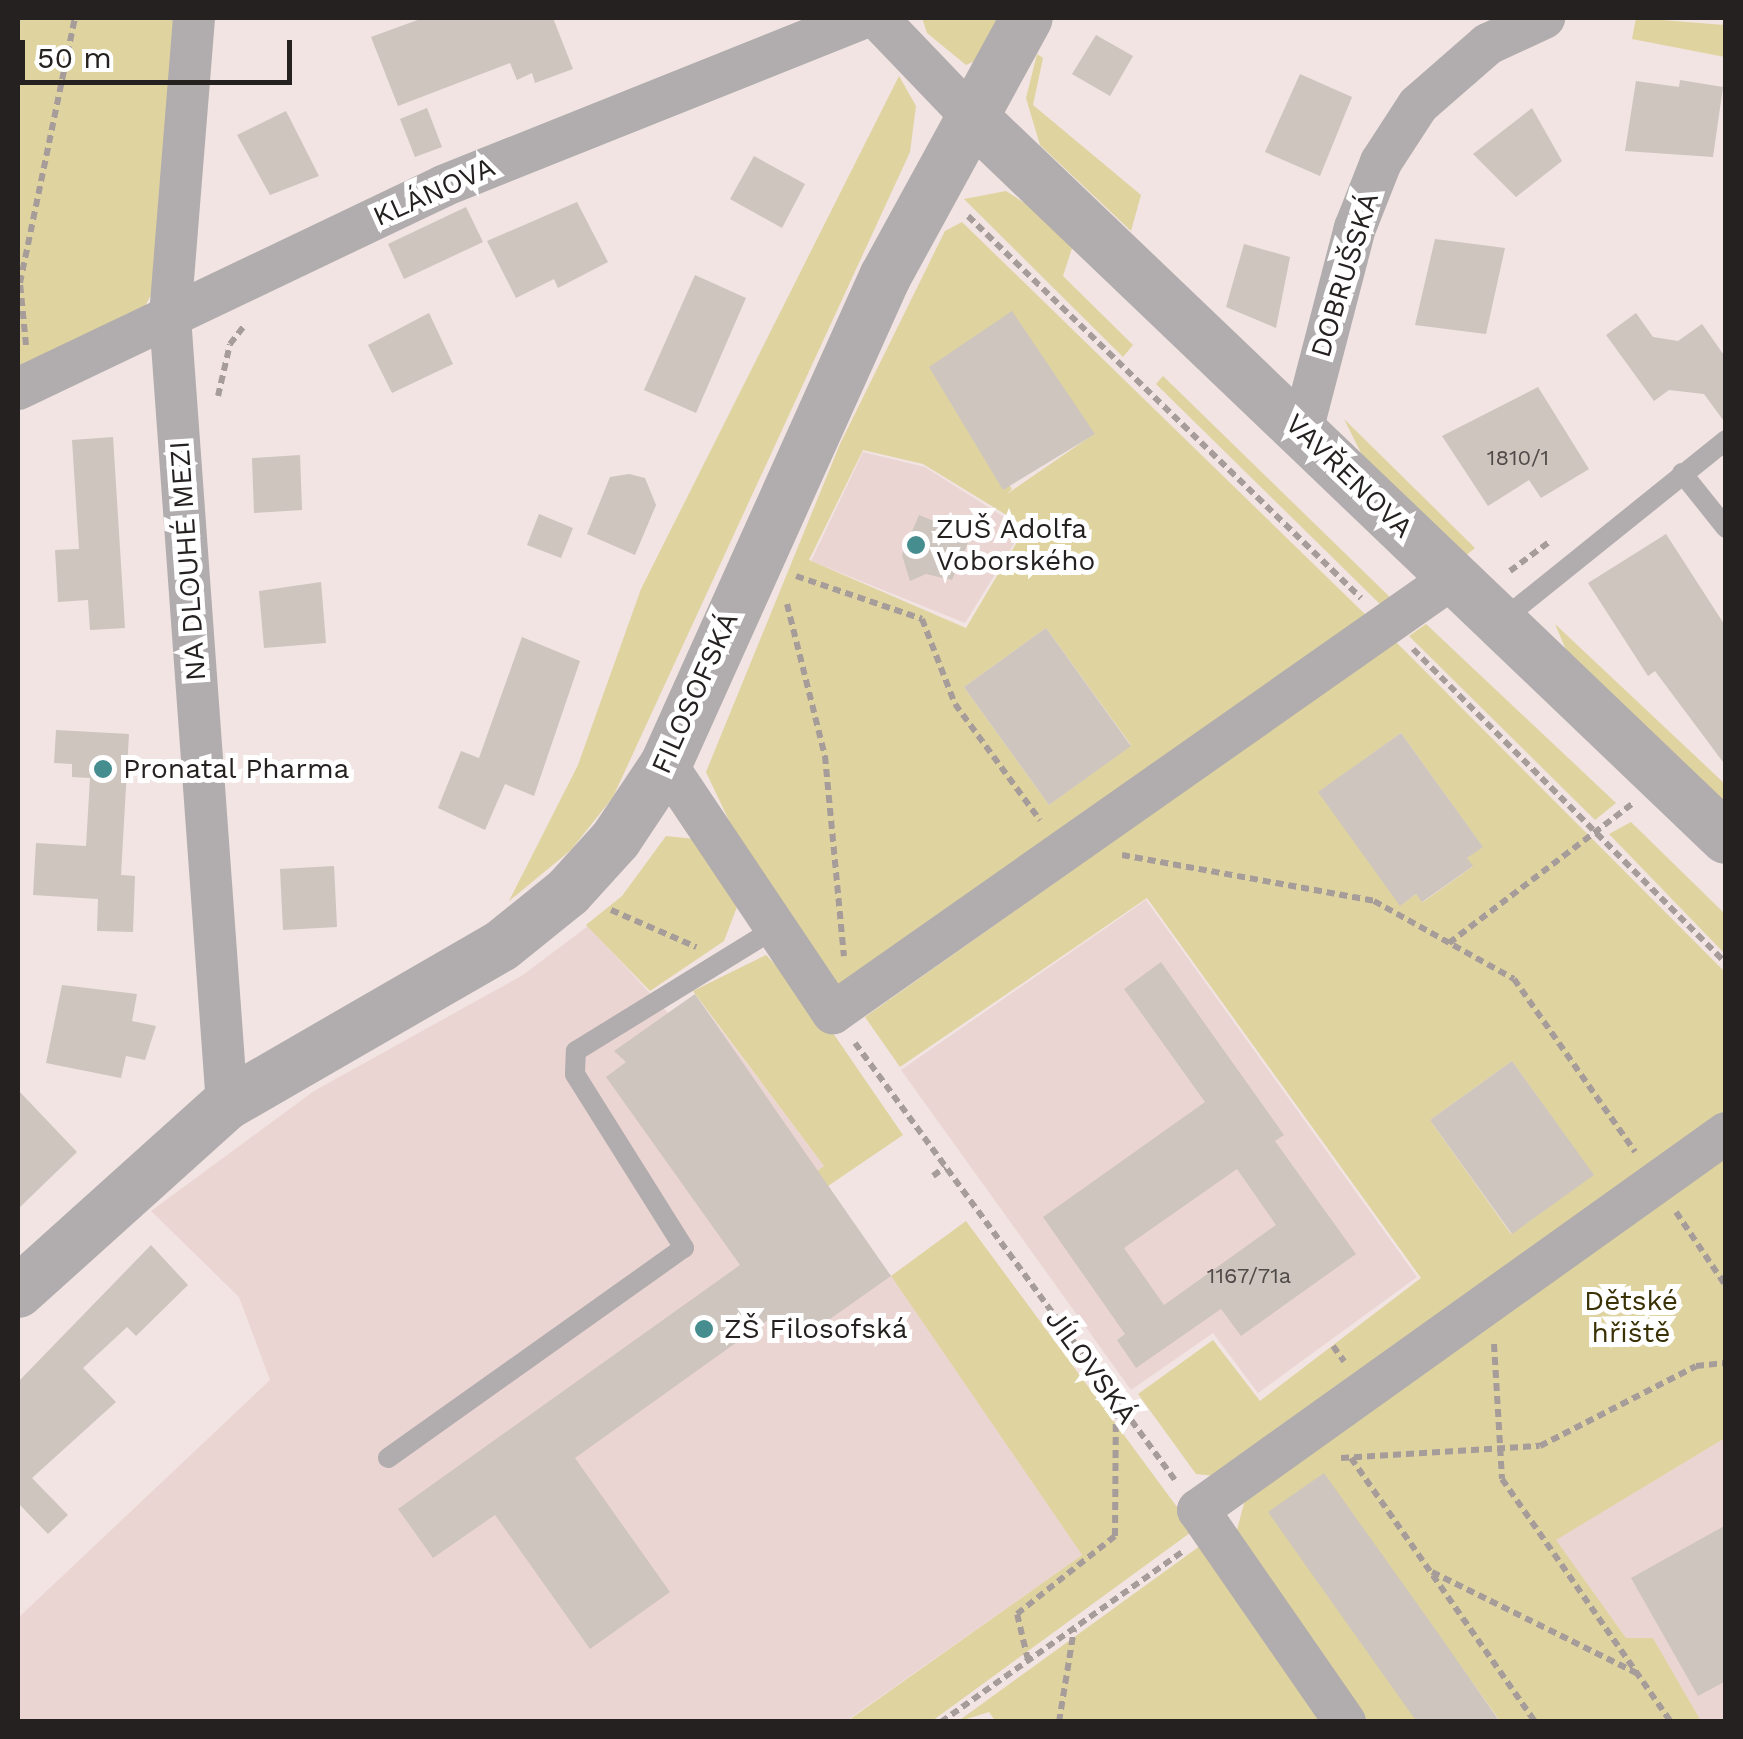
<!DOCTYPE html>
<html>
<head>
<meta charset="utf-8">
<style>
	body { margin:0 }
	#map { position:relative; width:1743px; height:1739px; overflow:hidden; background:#f1e4e2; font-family:"Work Sans",sans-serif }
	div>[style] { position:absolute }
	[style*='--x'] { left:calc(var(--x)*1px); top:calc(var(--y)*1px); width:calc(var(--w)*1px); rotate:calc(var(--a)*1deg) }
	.built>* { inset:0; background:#ebd5d2 }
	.green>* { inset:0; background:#dfd3a0 }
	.building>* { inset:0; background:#cec5be }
	.path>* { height:6px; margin-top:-3px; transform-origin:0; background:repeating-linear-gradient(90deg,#a69c9a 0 8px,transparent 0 13px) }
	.service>* { height:20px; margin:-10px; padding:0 10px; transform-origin:10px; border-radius:10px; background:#b1acad }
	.minor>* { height:42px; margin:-21px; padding:0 21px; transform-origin:21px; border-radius:21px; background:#b1acad }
	.tertiary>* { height:52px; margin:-26px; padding:0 26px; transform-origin:26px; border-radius:26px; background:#b1acad }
	.dots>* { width:28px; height:28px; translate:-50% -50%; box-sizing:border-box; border:5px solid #fff; border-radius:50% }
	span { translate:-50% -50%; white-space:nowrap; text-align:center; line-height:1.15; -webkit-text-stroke:10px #fff; paint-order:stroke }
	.number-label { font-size:22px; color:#4f4a48 }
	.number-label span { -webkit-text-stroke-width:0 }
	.street-label { font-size:28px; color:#252120 }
	.poi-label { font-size:28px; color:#252120 }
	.left { translate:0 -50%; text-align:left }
	.park-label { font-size:28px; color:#3a3104 }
	.frame { position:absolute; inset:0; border:20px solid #252120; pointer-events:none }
	.scale { position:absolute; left:20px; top:40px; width:272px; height:45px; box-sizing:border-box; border:5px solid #252120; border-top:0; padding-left:12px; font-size:30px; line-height:35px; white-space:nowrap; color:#252120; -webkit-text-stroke:8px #fff; paint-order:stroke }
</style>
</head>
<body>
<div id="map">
	<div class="built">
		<div style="clip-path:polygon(863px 452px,925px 467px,1023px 529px,965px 623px,811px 561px)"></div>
		<div style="clip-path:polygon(1146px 900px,1417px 1277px,1258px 1393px,1213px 1333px,1131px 1390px,901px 1070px)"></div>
		<div style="clip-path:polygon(588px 926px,668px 1013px,695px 995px,824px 1166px,800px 1183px,891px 1276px,1082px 1555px,846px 1721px,18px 1722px,18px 1618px,270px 1380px,239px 1297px,151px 1211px,314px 1091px,523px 975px)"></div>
		<div style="clip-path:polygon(1725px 1438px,1725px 1721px,1701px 1721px,1653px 1638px,1626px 1638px,1555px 1540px)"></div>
	</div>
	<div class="green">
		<div style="clip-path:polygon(18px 18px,179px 18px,163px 272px,143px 310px,18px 372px)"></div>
		<div style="clip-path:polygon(922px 18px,1000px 18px,977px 60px,966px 65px,927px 33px)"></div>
		<div style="clip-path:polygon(1636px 18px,1725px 25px,1725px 57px,1632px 39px)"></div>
		<div style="clip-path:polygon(1037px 54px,1043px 58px,1033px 105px,1141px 195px,1131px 231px,1040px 145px,1026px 98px)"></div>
		<div style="clip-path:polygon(899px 76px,916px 106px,910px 152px,613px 797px,571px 850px,509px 901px,578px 765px,641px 589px)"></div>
		<div style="clip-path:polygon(1006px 191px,1076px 236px,1063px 276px,1133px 345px,1123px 357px,964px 199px)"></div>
		<div style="clip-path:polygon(evenodd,962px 222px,1369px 618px,836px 993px,751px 867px,706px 772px,840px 444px,945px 231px,962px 222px,929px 367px,1094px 434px,1007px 494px,1012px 489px,929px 367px,962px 222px,863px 450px,923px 464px,1026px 527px,966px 628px,809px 560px,863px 450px,962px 222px,1046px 628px,1131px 745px,1049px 805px,964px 687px,1046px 628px)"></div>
		<div style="clip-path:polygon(1163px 376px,1396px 603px,1387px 611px,1156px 384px)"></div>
		<div style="clip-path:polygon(1344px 419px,1475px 548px,1464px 557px,1365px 461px)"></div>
		<div style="clip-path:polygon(1426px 624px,1616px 803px,1595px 820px,1409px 636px)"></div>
		<div style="clip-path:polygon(1555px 624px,1725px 784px,1725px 809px,1567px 652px)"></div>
		<div style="clip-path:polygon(evenodd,1395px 641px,1725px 972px,1725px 1119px,1227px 1477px,1196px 1474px,1138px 1394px,1213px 1340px,1260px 1401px,1421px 1278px,1147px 898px,900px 1067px,865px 1017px,1395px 641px,1401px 733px,1482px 846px,1467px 858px,1472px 867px,1423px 902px,1416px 894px,1401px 905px,1319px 792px,1401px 733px,1395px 641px,1512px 1061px,1593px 1175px,1511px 1234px,1430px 1120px,1512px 1061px)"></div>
		<div style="clip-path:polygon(1631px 822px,1725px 914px,1725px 954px,1609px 834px)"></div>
		<div style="clip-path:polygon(666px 836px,704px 840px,740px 899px,724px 941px,650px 991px,586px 925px,622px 896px)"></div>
		<div style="clip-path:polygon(766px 955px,813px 1004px,903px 1135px,828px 1186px,800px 1183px,824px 1166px,693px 991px)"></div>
		<div style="clip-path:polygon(1725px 1153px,1725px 1438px,1556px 1540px,1626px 1638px,1653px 1638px,1701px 1721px,1500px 1721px,1323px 1474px,1417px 1721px,1356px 1721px,1233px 1545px,1246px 1496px)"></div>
		<div style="clip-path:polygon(966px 1221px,1194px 1530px,932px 1721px,846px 1722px,1082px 1555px,891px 1276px)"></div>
		<div style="clip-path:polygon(1204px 1543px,1332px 1721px,996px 1722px,989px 1712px,957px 1722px)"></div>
	</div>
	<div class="building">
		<div style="clip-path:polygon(423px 18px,553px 18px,573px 69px,535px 83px,532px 73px,517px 80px,510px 63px,398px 106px,371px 37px)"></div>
		<div style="clip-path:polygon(1096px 35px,1133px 56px,1110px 96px,1072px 74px)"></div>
		<div style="clip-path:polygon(1300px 74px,1352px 97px,1320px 176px,1265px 152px)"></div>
		<div style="clip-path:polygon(1680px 80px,1723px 87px,1713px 157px,1625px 151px,1636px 81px,1679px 87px)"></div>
		<div style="clip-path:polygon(427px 108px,442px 147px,415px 157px,400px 119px)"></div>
		<div style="clip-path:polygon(1532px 108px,1562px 161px,1516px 197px,1473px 154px)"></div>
		<div style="clip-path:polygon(286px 111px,319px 176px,270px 195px,237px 135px)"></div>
		<div style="clip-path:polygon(754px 156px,805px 184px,782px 228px,730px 199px)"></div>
		<div style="clip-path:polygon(577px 202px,608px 262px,558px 288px,554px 279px,516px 298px,487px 241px)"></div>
		<div style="clip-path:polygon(466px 207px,483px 242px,404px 279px,388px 244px)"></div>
		<div style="clip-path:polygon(1435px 239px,1505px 248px,1486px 334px,1415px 325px)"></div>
		<div style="clip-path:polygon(1244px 244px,1290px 257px,1276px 328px,1226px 307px)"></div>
		<div style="clip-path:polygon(695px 275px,746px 298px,696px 413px,644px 390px)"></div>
		<div style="clip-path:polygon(1012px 311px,1095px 434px,1003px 490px,929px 367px)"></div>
		<div style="clip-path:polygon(429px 313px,453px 364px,392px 393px,368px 345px)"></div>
		<div style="clip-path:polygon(1636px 313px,1653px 337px,1678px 341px,1702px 324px,1726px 358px,1726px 424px,1704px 394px,1669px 390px,1654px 401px,1606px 335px)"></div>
		<div style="clip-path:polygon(1538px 387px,1589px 469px,1541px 498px,1529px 480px,1488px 506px,1442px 436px)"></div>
		<div style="clip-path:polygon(113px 437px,125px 628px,90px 630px,88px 600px,58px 602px,55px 550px,79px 549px,72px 440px)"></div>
		<div style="clip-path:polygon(300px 455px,302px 510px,254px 513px,252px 458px)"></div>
		<div style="clip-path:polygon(629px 474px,645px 478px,656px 505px,635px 555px,587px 534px,610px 477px)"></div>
		<div style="clip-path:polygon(539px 514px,573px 528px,561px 558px,527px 545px)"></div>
		<div style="clip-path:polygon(919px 515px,971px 536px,952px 580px,926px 574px,910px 581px,902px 555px)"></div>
		<div style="clip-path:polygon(1666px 534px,1726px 627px,1726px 766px,1655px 671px,1648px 676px,1588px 583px)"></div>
		<div style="clip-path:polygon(321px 582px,326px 643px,264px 648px,259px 591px)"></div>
		<div style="clip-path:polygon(1046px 628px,1131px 746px,1049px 805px,964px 687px)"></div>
		<div style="clip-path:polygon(522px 637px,580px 661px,534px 796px,505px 784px,485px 830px,438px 808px,461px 751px,479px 758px)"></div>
		<div style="clip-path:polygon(56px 730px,129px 734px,121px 875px,135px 876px,133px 932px,97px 931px,98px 899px,33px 895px,36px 843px,86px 846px,90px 778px,72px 777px,72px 764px,54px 763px)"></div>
		<div style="clip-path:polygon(1401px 733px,1483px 847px,1467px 858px,1473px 866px,1422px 902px,1416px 894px,1400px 906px,1318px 792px)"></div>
		<div style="clip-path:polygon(334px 866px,337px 927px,283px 930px,280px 869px)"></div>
		<div style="clip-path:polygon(evenodd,1161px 962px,1284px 1135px,1275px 1141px,1356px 1254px,1241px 1336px,1221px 1309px,1136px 1368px,1117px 1340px,1125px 1334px,1043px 1217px,1205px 1102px,1124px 989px,1161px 962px,1237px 1169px,1276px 1225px,1164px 1305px,1124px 1248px,1237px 1169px)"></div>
		<div style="clip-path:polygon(62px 985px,137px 994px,132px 1021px,156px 1026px,145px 1060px,126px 1056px,121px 1078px,46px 1063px)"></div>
		<div style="clip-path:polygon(695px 994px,891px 1276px,796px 1343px,775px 1315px,575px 1458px,670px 1592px,590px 1649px,495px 1515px,433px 1558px,398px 1509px,740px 1265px,606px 1077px,626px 1062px,614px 1051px)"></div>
		<div style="clip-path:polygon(1512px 1061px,1594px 1175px,1512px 1234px,1430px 1120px)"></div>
		<div style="clip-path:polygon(18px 1090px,77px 1152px,18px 1209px)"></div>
		<div style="clip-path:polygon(151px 1245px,188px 1285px,136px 1336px,127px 1327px,83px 1368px,116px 1402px,32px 1478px,68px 1515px,48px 1534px,18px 1503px,18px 1382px)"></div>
		<div style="clip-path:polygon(1324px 1473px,1438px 1633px,1500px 1722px,1417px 1722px,1309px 1570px,1268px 1512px)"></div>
		<div style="clip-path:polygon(1726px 1525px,1726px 1681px,1698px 1696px,1631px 1578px)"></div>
	</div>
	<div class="path">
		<div style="--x:968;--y:216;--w:548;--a:44.19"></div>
		<div style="--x:26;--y:345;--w:62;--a:-95.5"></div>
		<div style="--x:20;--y:283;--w:271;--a:-78.3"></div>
		<div style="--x:218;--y:396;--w:53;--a:-77"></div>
		<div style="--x:230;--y:344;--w:23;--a:-52"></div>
		<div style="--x:1510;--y:571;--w:49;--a:-36.6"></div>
		<div style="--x:796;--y:576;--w:133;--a:18.8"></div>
		<div style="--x:922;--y:619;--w:91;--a:68.8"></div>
		<div style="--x:955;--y:704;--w:144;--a:53.8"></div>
		<div style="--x:787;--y:604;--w:157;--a:76"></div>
		<div style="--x:825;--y:756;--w:201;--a:84.6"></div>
		<div style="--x:1413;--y:649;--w:443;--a:45.1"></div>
		<div style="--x:1122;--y:855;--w:256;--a:10.3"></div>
		<div style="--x:1374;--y:901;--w:160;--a:29.1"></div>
		<div style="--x:1514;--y:979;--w:211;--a:55"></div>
		<div style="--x:611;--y:910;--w:93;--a:23.5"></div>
		<div style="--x:1449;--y:943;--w:230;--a:-37.2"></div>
		<div style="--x:855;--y:1043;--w:542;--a:53.79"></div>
		<div style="--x:933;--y:1176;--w:15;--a:-37"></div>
		<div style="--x:1676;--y:1212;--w:89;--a:56"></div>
		<div style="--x:1494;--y:1344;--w:135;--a:86.6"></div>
		<div style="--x:1502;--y:1479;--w:296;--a:55.2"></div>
		<div style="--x:1333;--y:1346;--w:19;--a:54"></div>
		<div style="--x:1341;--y:1458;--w:199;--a:-3.5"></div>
		<div style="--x:1540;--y:1446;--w:175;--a:-27.1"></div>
		<div style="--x:1696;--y:1366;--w:30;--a:-6"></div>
		<div style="--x:1351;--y:1458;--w:322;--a:55.1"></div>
		<div style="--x:1432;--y:1572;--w:232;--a:26.3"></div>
		<div style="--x:1028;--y:1660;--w:47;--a:-103.4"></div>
		<div style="--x:1017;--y:1614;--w:125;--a:-38.5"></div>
		<div style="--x:1115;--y:1536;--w:133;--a:-89.6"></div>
		<div style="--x:941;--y:1722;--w:296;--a:-35.2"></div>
		<div style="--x:1059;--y:1722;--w:94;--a:-80.8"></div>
	</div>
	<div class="service">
		<div style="--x:1682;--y:473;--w:70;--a:51.3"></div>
		<div style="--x:1501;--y:621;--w:289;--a:-38.8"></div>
		<div style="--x:388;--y:1458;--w:363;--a:-35.4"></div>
		<div style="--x:684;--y:1248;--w:205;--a:-122.1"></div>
		<div style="--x:575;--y:1074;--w:23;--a:-88"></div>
		<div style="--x:576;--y:1051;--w:235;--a:-31.6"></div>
	</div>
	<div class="minor">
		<div style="--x:194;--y:18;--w:300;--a:94.6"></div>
		<div style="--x:170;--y:317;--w:789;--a:85.86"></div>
		<div style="--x:877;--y:18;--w:134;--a:46.2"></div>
		<div style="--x:18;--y:389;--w:471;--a:-25.5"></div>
		<div style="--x:443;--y:186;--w:451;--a:-21.8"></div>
		<div style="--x:1302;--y:431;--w:210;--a:-75.4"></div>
		<div style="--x:1355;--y:228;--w:71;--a:-68.5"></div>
		<div style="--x:1381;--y:162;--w:68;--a:-57"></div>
		<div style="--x:1418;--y:105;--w:93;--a:-41.1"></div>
		<div style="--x:1488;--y:44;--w:62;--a:-24.9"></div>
		<div style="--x:666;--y:764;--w:300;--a:56.2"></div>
		<div style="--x:833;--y:1013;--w:759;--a:-35.07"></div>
		<div style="--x:1345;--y:1722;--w:258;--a:-124.7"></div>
		<div style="--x:1198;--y:1510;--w:649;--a:-35.53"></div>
	</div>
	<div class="tertiary">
		<div style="--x:970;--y:115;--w:1046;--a:43.72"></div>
		<div style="--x:18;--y:1292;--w:281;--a:-42"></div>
		<div style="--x:227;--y:1104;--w:316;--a:-30"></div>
		<div style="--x:501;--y:946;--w:86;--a:-38.9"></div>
		<div style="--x:568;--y:892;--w:72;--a:-47.8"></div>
		<div style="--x:616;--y:839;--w:90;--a:-56.3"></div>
		<div style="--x:666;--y:764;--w:534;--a:-65.79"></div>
		<div style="--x:885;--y:277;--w:295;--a:-61.3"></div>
	</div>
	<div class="dots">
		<div style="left:916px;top:545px;background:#458d8e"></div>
		<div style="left:103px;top:769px;background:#458d8e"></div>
		<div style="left:704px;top:1329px;background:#458d8e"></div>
	</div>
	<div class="number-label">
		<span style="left:1518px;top:458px">1810/1</span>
		<span style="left:1249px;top:1276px">1167/71a</span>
	</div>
	<div class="street-label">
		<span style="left:434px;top:192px;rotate:-24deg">KLÁNOVA</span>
		<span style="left:1345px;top:275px;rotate:-73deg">DOBRUŠSKÁ</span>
		<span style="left:1349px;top:476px;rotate:44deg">VAVŘENOVA</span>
		<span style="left:188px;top:561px;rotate:-94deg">NA DLOUHÉ MEZI</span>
		<span style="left:695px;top:693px;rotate:-66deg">FILOSOFSKÁ</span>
		<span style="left:1091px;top:1367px;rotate:54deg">JÍLOVSKÁ</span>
	</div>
	<div class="poi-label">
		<span class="left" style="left:936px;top:545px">ZUŠ Adolfa<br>Voborského</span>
		<span class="left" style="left:123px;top:769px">Pronatal Pharma</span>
		<span class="left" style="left:724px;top:1329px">ZŠ Filosofská</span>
	</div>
	<div class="park-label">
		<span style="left:1631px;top:1317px">Dětské<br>hřiště</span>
	</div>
	<div class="frame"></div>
	<div class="scale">50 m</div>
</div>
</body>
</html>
